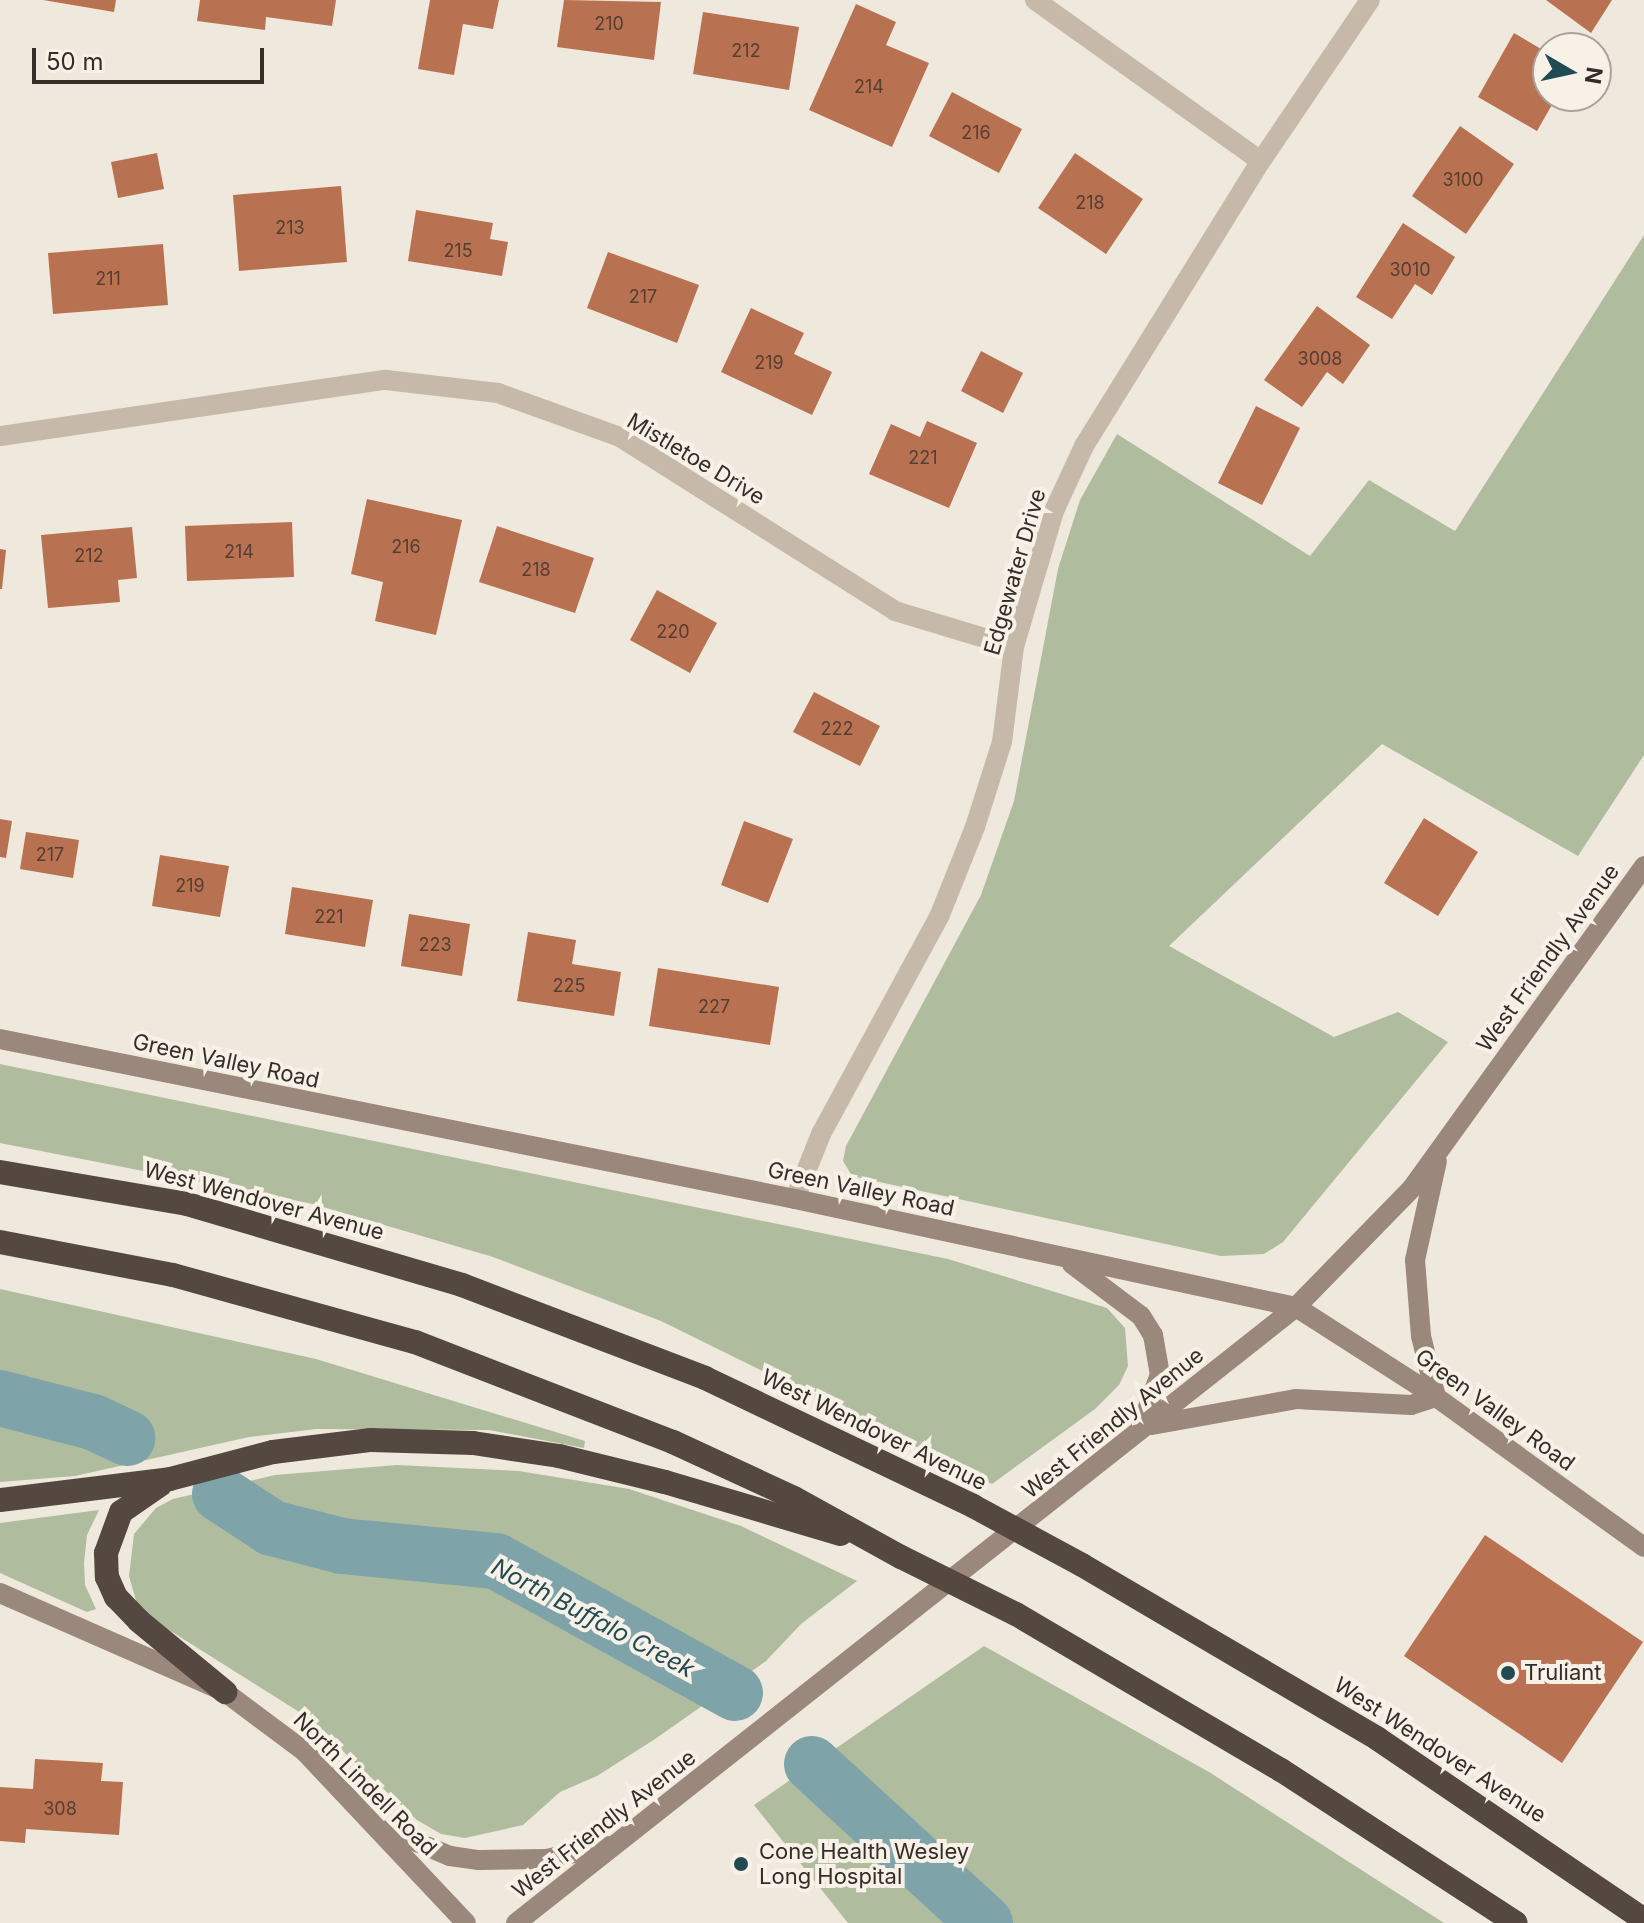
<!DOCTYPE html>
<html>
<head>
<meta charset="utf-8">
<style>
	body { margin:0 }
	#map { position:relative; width:1644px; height:1923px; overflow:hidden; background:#efe8dc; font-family:Inter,sans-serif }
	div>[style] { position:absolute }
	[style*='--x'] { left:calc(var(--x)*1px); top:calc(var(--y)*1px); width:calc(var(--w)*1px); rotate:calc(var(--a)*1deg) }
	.green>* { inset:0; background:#b0bc9e }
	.river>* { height:56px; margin:-28px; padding:0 28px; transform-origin:28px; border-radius:28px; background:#7ea4a9 }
	.building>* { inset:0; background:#b87251 }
	.street>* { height:20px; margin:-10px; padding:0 10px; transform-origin:10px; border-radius:10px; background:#c6b9a9 }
	.secondary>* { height:20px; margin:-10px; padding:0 10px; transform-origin:10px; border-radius:10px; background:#99887b }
	.highway>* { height:24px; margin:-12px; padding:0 12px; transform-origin:12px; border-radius:12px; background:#544840 }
	.highway-bridge>* { height:24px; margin:-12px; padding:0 12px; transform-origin:12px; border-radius:12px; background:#544840 }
	.dots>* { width:22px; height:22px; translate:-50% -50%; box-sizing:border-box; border:4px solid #f7f1e8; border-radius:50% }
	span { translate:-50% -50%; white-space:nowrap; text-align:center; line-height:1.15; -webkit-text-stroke:8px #f7f1e8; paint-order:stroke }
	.number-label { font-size:18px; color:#553e32 }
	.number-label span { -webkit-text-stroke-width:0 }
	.street-label { font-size:22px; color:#342d28 }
	.poi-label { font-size:22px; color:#342d28 }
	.left { translate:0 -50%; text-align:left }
	.water-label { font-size:24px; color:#224a51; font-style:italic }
	.north { position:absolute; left:1532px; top:32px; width:80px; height:80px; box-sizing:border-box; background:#f7f1e8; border:2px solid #a9a39b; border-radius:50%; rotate:99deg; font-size:22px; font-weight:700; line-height:32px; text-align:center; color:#342d28 }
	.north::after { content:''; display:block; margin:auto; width:28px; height:36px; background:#224a51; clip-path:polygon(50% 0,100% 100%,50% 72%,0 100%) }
	.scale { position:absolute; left:32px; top:48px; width:232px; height:36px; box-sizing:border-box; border:4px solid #342d28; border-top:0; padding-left:10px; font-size:24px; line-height:28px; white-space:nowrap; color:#342d28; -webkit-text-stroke:6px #f7f1e8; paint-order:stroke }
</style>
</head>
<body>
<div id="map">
	<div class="green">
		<div style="clip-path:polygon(1644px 235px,1644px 755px,1578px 856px,1382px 744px,1169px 946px,1334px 1037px,1398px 1012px,1448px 1042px,1283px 1242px,1264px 1254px,1221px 1256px,852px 1176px,843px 1161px,846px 1146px,981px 895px,1014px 801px,1058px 569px,1080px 500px,1117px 434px,1310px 556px,1369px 480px,1455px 531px)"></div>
		<div style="clip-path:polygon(0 1064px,948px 1259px,1107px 1308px,1125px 1328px,1128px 1366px,1119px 1385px,1095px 1409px,992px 1484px,661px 1321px,493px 1257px,313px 1204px,0 1143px)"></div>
		<div style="clip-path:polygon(0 1289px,316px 1359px,585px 1441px,584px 1448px,489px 1430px,316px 1429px,249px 1437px,75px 1476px,0 1482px)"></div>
		<div style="clip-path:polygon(397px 1465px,519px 1471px,629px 1489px,741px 1526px,857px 1581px,801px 1624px,766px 1661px,655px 1739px,597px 1776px,560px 1792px,523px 1825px,465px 1838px,441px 1834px,417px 1820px,304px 1715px,153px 1620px,137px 1604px,129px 1576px,134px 1534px,156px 1508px,173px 1499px,275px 1475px)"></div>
		<div style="clip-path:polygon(99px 1510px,87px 1535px,84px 1563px,85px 1585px,96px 1609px,87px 1612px,0 1573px,0 1523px)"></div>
		<div style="clip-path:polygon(984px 1646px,1209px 1772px,1444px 1923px,848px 1923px,754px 1805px)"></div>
	</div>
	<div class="river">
		<div style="--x:0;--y:1398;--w:96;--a:14.5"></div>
		<div style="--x:93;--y:1422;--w:38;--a:25"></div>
		<div style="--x:220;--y:1494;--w:62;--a:33.2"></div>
		<div style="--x:272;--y:1528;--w:72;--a:14.4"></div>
		<div style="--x:342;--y:1546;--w:155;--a:5.6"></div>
		<div style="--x:496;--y:1561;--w:273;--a:28.9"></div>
		<div style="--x:812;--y:1764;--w:235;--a:42.6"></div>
	</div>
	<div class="building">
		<div style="clip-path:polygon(43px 0,116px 0,114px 12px)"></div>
		<div style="clip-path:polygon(200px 0,336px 0,332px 26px,266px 17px,265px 30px,197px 21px)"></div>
		<div style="clip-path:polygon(430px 0,499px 0,493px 29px,463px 24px,454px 75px,418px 69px)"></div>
		<div style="clip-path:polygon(564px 0,661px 2px,654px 60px,557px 47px)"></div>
		<div style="clip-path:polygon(1546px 0,1612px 0,1591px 33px)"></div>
		<div style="clip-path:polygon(856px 4px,896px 22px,886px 45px,929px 63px,892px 147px,809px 110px)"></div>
		<div style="clip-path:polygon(703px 12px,799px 27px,789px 90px,693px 74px)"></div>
		<div style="clip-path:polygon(1514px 33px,1548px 53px,1548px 96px,1557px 96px,1537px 131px,1478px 97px)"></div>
		<div style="clip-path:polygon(952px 92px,1022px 129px,999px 173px,929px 136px)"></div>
		<div style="clip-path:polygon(1563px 96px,1581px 96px,1576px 104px)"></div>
		<div style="clip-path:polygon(1460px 126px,1514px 164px,1466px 234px,1412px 196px)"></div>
		<div style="clip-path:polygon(157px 153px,164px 189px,118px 198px,111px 162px)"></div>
		<div style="clip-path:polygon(1075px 153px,1143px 199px,1106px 254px,1038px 208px)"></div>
		<div style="clip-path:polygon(341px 186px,347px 262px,239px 271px,233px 195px)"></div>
		<div style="clip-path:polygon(416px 210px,493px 223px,490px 239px,508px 242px,502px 276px,408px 261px)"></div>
		<div style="clip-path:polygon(1403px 223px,1455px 257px,1432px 295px,1415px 284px,1392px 319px,1356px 297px)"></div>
		<div style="clip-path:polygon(163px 244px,168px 305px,53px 314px,48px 253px)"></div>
		<div style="clip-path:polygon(608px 252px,699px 285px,677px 343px,587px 308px)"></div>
		<div style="clip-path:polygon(1317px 306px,1370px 345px,1343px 384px,1327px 372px,1302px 407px,1264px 380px)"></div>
		<div style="clip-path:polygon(751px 308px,804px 333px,794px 354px,832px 372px,812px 415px,721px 372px)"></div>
		<div style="clip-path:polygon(981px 351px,1023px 373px,1003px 413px,961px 391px)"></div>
		<div style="clip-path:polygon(1256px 406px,1300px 428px,1262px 505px,1218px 483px)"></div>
		<div style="clip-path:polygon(927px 421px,977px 443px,949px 508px,869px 474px,891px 424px,920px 437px)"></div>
		<div style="clip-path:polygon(367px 499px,462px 520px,436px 635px,375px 621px,383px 582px,351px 574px)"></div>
		<div style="clip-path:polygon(292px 522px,294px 577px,187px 581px,185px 526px)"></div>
		<div style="clip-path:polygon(497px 526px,594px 558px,575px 613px,479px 582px)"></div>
		<div style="clip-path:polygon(132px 527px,137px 578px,118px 580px,120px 602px,48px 608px,41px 535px)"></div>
		<div style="clip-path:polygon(0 549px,6px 550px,2px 589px,0 589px)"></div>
		<div style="clip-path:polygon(657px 590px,717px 623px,690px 673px,630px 640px)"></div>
		<div style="clip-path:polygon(814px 692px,880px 726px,860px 766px,793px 732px)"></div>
		<div style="clip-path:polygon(1424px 818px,1478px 852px,1438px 916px,1384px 883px)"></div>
		<div style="clip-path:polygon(0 819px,12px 821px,6px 858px,0 857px)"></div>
		<div style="clip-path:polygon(744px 821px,793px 839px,768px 903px,721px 885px)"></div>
		<div style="clip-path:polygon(26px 832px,79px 840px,73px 878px,20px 869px)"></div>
		<div style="clip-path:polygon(160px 855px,229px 866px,220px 917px,152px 906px)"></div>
		<div style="clip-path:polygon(292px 887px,373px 900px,365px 947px,285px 934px)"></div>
		<div style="clip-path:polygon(409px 914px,470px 924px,462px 976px,401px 966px)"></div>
		<div style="clip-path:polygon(528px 932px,576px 940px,572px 964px,621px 972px,614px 1016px,517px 1001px)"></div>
		<div style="clip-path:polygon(658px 968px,779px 987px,770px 1045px,649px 1026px)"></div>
		<div style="clip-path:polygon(1485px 1535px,1643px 1642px,1562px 1763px,1404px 1656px)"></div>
		<div style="clip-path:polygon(35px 1759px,103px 1763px,101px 1781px,123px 1782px,119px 1835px,26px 1829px,25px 1843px,0 1841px,0 1787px,33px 1789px)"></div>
	</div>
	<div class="street">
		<div style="--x:1035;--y:0;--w:277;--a:35.5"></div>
		<div style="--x:0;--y:436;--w:390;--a:-8.3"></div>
		<div style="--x:386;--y:380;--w:113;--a:6.6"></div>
		<div style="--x:498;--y:393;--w:130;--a:19.8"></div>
		<div style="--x:620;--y:437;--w:325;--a:32.3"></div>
		<div style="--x:895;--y:611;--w:124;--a:16.8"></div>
		<div style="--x:795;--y:1199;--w:70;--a:-68.2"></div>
		<div style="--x:821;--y:1134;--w:247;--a:-61.5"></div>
		<div style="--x:939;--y:917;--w:97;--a:-68.2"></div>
		<div style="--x:975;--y:827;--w:89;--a:-72.4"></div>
		<div style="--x:1002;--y:742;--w:96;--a:-82.8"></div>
		<div style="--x:1014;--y:647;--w:142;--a:-73.6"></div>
		<div style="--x:1054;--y:511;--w:72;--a:-65.2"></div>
		<div style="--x:1084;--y:446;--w:335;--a:-58.2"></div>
		<div style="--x:1261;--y:161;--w:194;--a:-55.9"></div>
	</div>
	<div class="secondary">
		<div style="--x:0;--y:1039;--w:811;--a:11.38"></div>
		<div style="--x:795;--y:1199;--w:513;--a:12.17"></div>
		<div style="--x:1296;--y:1307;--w:166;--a:32.7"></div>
		<div style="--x:1436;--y:1397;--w:256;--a:35.8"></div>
		<div style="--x:1072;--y:1264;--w:86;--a:37"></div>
		<div style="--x:1141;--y:1316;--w:22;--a:58"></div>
		<div style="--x:1153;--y:1335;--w:40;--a:80"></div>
		<div style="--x:1160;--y:1374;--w:59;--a:109.7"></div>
		<div style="--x:1436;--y:1397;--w:63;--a:-103.8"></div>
		<div style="--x:1421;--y:1336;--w:76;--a:-94.5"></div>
		<div style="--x:1415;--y:1260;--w:101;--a:-77.5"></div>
		<div style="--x:1152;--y:1425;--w:146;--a:-10.2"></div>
		<div style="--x:1296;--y:1399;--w:115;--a:3"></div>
		<div style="--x:1411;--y:1405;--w:26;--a:-18"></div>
		<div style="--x:0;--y:1593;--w:246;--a:23.7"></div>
		<div style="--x:225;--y:1692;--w:99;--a:36.8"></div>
		<div style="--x:304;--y:1751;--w:236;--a:46.7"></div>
		<div style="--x:388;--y:1830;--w:67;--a:22.8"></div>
		<div style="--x:450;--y:1856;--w:29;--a:8"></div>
		<div style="--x:479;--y:1860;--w:67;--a:-0.9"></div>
		<div style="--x:546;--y:1859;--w:64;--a:-11.7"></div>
		<div style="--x:516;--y:1923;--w:994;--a:-38.3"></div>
		<div style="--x:1296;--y:1307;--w:166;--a:-45.7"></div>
		<div style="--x:1412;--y:1188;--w:397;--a:-54.2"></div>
	</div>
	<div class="highway">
		<div style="--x:0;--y:1172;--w:190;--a:9.7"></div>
		<div style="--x:187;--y:1204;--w:287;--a:16.4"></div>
		<div style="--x:462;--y:1285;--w:260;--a:20.9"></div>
		<div style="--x:705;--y:1378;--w:297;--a:25.5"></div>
		<div style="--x:0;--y:1242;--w:176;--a:10.8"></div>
		<div style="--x:173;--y:1275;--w:251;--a:15.5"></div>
		<div style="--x:415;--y:1342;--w:277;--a:21.2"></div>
		<div style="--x:673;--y:1442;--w:133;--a:24.8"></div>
		<div style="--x:794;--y:1498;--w:122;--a:28.9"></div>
		<div style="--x:160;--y:1485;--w:47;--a:145.3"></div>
		<div style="--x:121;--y:1512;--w:44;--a:110.1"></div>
		<div style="--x:106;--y:1553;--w:24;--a:88"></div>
		<div style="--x:107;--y:1577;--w:22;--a:66"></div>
		<div style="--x:116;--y:1597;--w:33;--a:46"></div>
		<div style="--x:139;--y:1621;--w:112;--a:39.5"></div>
		<div style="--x:0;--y:1500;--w:171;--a:-7"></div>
		<div style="--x:170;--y:1479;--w:106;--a:-14.7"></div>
		<div style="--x:273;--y:1452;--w:99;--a:-7"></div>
		<div style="--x:371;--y:1440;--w:102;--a:1.7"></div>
		<div style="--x:473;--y:1443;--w:87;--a:8.6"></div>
		<div style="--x:559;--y:1456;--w:109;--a:13.8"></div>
		<div style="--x:665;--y:1482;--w:183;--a:16.5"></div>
		<div style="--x:1082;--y:1565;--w:343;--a:30.4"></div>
		<div style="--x:1378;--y:1739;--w:322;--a:34.2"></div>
		<div style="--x:1016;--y:1614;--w:308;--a:30.5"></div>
		<div style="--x:1281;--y:1770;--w:280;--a:33.1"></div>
	</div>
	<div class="highway-bridge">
		<div style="--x:973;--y:1506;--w:124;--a:28.4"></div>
		<div style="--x:901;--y:1557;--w:128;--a:26.4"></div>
	</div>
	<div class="dots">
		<div style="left:1508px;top:1673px;background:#224a51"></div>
		<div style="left:741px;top:1864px;background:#224a51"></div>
	</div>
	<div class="number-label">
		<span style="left:609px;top:24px">210</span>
		<span style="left:746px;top:51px">212</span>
		<span style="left:869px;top:87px">214</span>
		<span style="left:976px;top:133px">216</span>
		<span style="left:1463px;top:180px">3100</span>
		<span style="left:1090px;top:203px">218</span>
		<span style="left:290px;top:228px">213</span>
		<span style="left:458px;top:251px">215</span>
		<span style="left:1410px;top:270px">3010</span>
		<span style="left:108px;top:279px">211</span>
		<span style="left:643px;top:297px">217</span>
		<span style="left:1320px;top:359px">3008</span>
		<span style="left:769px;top:363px">219</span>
		<span style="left:923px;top:458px">221</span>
		<span style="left:406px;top:547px">216</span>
		<span style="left:239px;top:552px">214</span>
		<span style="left:89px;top:556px">212</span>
		<span style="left:536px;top:570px">218</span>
		<span style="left:673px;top:632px">220</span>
		<span style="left:837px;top:729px">222</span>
		<span style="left:50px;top:855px">217</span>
		<span style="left:190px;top:886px">219</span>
		<span style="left:329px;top:917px">221</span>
		<span style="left:435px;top:945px">223</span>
		<span style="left:569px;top:986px">225</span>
		<span style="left:714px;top:1007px">227</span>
		<span style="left:60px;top:1809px">308</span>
	</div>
	<div class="street-label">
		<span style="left:696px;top:459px;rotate:31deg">Mistletoe Drive</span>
		<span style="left:1015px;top:572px;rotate:-74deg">Edgewater Drive</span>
		<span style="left:1548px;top:958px;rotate:-54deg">West Friendly Avenue</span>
		<span style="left:226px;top:1061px;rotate:12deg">Green Valley Road</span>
		<span style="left:861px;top:1189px;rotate:12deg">Green Valley Road</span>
		<span style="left:264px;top:1201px;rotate:15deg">West Wendover Avenue</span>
		<span style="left:1495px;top:1410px;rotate:36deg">Green Valley Road</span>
		<span style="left:1113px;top:1423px;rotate:-39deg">West Friendly Avenue</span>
		<span style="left:874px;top:1430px;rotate:26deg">West Wendover Avenue</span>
		<span style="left:1440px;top:1750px;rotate:33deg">West Wendover Avenue</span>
		<span style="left:365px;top:1784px;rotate:45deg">North Lindell Road</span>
		<span style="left:604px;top:1824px;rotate:-38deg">West Friendly Avenue</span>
	</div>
	<div class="poi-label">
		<span class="left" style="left:1524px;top:1673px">Truliant</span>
		<span class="left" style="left:759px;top:1864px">Cone Health Wesley<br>Long Hospital</span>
	</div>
	<div class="water-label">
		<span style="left:593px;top:1618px;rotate:28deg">North Buffalo Creek</span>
	</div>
	<div class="north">N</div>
	<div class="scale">50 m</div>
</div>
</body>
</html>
